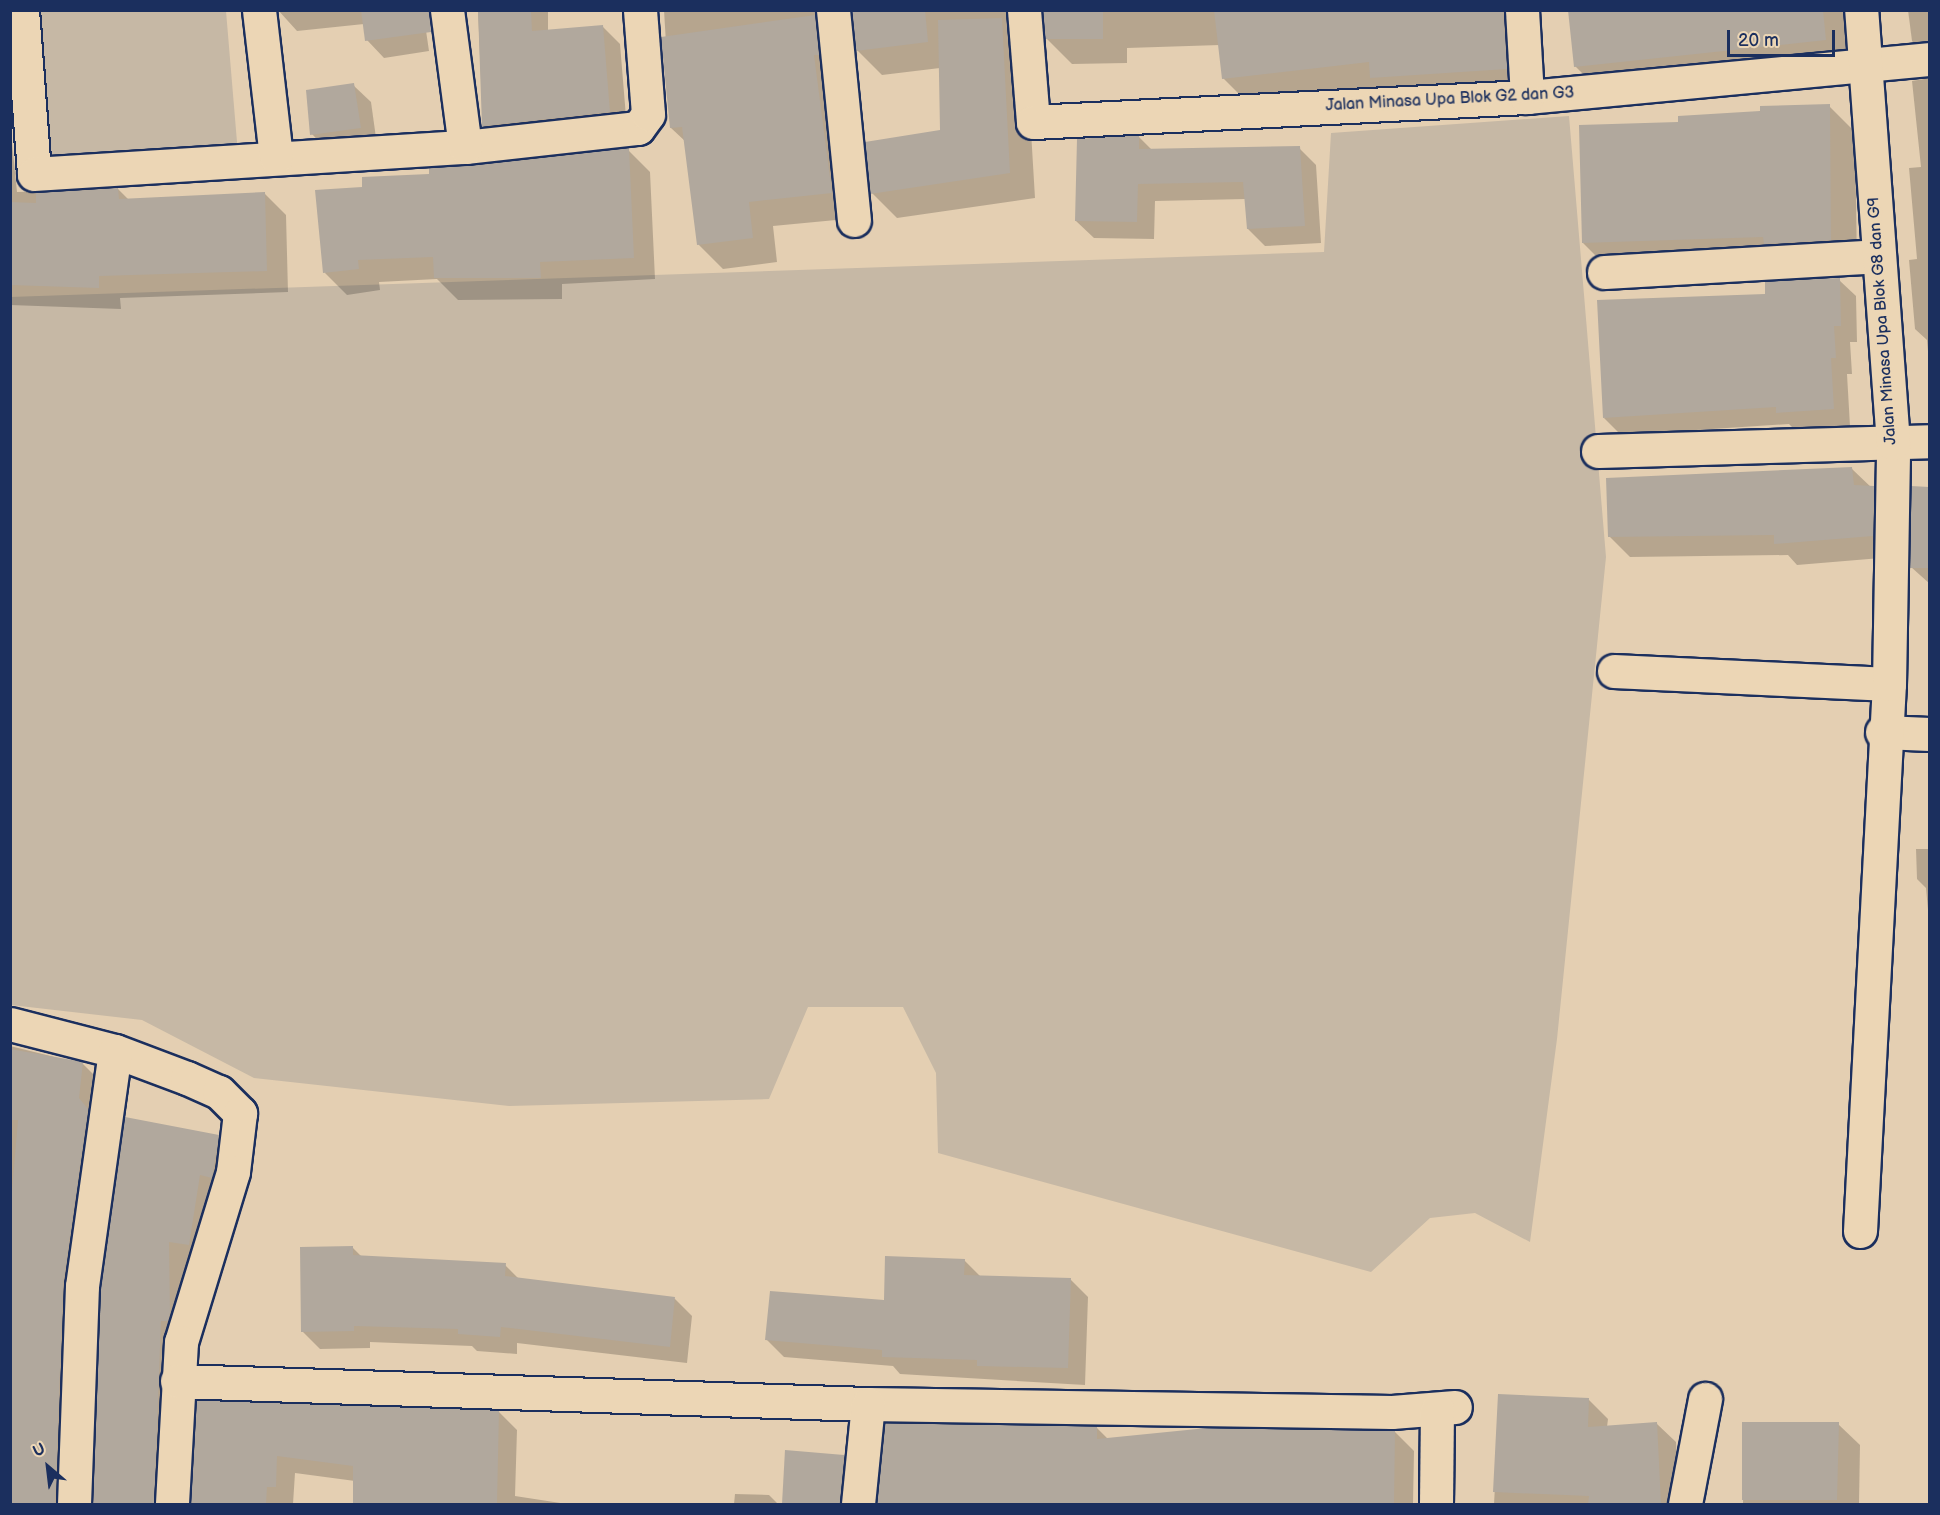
<!DOCTYPE html>
<html>
<head>
<meta charset="utf-8">
<style>
	body { margin:0 }
	#map { position:relative; width:1940px; height:1515px; overflow:hidden; background:#e4cfb2; font-family:"Balsamiq Sans",sans-serif }
	div>[style] { position:absolute }
	[style*='--x'] { left:calc(var(--x)*1px); top:calc(var(--y)*1px); width:calc(var(--w)*1px); rotate:calc(var(--a)*1deg) }
	.green>* { inset:0; background:#c6b8a5 }
	.shadow>* { inset:0; background:#0003 }
	.building>* { inset:0; background:#b1a89d }
	.roads { filter:drop-shadow(2px 0 #1b2f5e) drop-shadow(-2px 0 #1b2f5e) drop-shadow(0 2px #1b2f5e) drop-shadow(0 -2px #1b2f5e) }
	.minor>* { height:33px; margin:-16.5px; padding:0 16.5px; transform-origin:16.5px; border-radius:16.5px; background:#ecd6b5 }
	span { translate:-50% -50%; white-space:nowrap; text-align:center; line-height:1.15; -webkit-text-stroke:6px #ecd6b5; paint-order:stroke }
	.street-label { font-size:16px; color:#1b2f5e }
	.frame { position:absolute; inset:0; border:12px solid #1b2f5e; pointer-events:none }
	.north { position:absolute; left:18px; top:1437px; width:60px; height:60px; -webkit-text-stroke:4px #ecd6b5; paint-order:stroke; rotate:332deg; font-size:16px; font-weight:700; line-height:24px; text-align:center; color:#1b2f5e }
	.north::after { content:''; display:block; margin:auto; width:21px; height:27px; background:#1b2f5e; clip-path:polygon(50% 0,100% 100%,50% 72%,0 100%) }
	.scale { position:absolute; left:1727px; top:30px; width:108px; height:27px; box-sizing:border-box; border:3px solid #1b2f5e; border-top:0; padding-left:8px; font-size:18px; line-height:21px; white-space:nowrap; color:#1b2f5e; -webkit-text-stroke:4px #ecd6b5; paint-order:stroke }
</style>
</head>
<body>
<div id="map">
	<div class="green">
		<div style="clip-path:polygon(22px 11px,226px 11px,238px 154px,35px 171px)"></div>
		<div style="clip-path:polygon(1569px 116px,1606px 557px,1557px 1039px,1530px 1242px,1475px 1213px,1430px 1218px,1371px 1272px,938px 1153px,936px 1073px,903px 1007px,808px 1007px,769px 1099px,509px 1106px,254px 1078px,142px 1020px,11px 1005px,10px 297px,1324px 252px,1331px 133px)"></div>
	</div>
	<div class="shadow">
		<div style="clip-path:polygon(278px 10px,423px 10px,429px 51px,384px 58px,367px 40px,364px 24px,297px 31px)"></div>
		<div style="clip-path:polygon(478px 10px,548px 10px,548px 31px,602px 26px,620px 44px,627px 129px,501px 143px,483px 126px)"></div>
		<div style="clip-path:polygon(664px 10px,1538px 10px,1531px 94px,1248px 103px,1223px 78px,1220px 45px,1127px 48px,1127px 63px,1072px 64px,1047px 39px,1043px 17px,1039px 19px,1027px 64px,1035px 198px,897px 218px,872px 193px,941px 131px,940px 68px,882px 75px,857px 50px,853px 18px,847px 19px,857px 218px,773px 226px,777px 262px,723px 269px,698px 244px,686px 142px,671px 128px)"></div>
		<div style="clip-path:polygon(1569px 10px,1852px 10px,1859px 73px,1608px 99px,1575px 66px)"></div>
		<div style="clip-path:polygon(1908px 10px,1930px 10px,1930px 59px,1912px 41px)"></div>
		<div style="clip-path:polygon(1930px 78px,1930px 374px,1927px 340px,1915px 329px,1909px 260px,1917px 259px,1909px 168px,1921px 167px,1912px 81px)"></div>
		<div style="clip-path:polygon(353px 85px,371px 102px,377px 145px,329px 152px,312px 134px)"></div>
		<div style="clip-path:polygon(1829px 106px,1855px 132px,1857px 265px,1609px 269px,1583px 243px,1679px 123px)"></div>
		<div style="clip-path:polygon(10px 122px,17px 192px,118px 189px,129px 200px,265px 194px,286px 215px,288px 292px,120px 298px,121px 309px,10px 305px)"></div>
		<div style="clip-path:polygon(1139px 137px,1152px 150px,1299px 148px,1316px 165px,1321px 243px,1265px 246px,1248px 229px,1246px 199px,1155px 201px,1154px 239px,1094px 238px,1076px 221px)"></div>
		<div style="clip-path:polygon(628px 150px,650px 172px,655px 279px,562px 284px,562px 299px,458px 300px,437px 279px,379px 282px,380px 290px,347px 295px,325px 273px,364px 189px)"></div>
		<div style="clip-path:polygon(1839px 280px,1856px 296px,1857px 342px,1850px 342px,1852px 374px,1847px 374px,1850px 426px,1794px 429px,1789px 424px,1621px 435px,1604px 418px)"></div>
		<div style="clip-path:polygon(1852px 469px,1894px 509px,1893px 557px,1797px 565px,1788px 555px,1630px 557px,1609px 536px)"></div>
		<div style="clip-path:polygon(1912px 488px,1930px 488px,1930px 584px,1911px 567px)"></div>
		<div style="clip-path:polygon(1916px 849px,1930px 849px,1930px 932px,1926px 888px,1917px 879px)"></div>
		<div style="clip-path:polygon(10px 1046px,83px 1064px,101px 1082px,73px 1504px,10px 1504px)"></div>
		<div style="clip-path:polygon(218px 1136px,236px 1154px,207px 1262px,187px 1259px,188px 1331px,171px 1504px,94px 1504px,102px 1288px)"></div>
		<div style="clip-path:polygon(353px 1248px,362px 1257px,505px 1265px,519px 1279px,675px 1299px,692px 1316px,687px 1363px,517px 1343px,517px 1354px,477px 1351px,472px 1346px,370px 1342px,370px 1348px,320px 1349px,302px 1331px)"></div>
		<div style="clip-path:polygon(964px 1260px,981px 1277px,1071px 1280px,1088px 1297px,1085px 1385px,900px 1374px,893px 1366px,784px 1357px,767px 1340px,885px 1302px)"></div>
		<div style="clip-path:polygon(1500px 1395px,1589px 1400px,1608px 1419px,1607px 1427px,1657px 1424px,1676px 1442px,1679px 1504px,1494px 1504px)"></div>
		<div style="clip-path:polygon(198px 1402px,499px 1412px,517px 1430px,515px 1496px,567px 1504px,354px 1504px,355px 1481px,295px 1473px,293px 1504px,192px 1504px)"></div>
		<div style="clip-path:polygon(1744px 1423px,1838px 1424px,1860px 1445px,1859px 1504px,1743px 1504px)"></div>
		<div style="clip-path:polygon(886px 1425px,1097px 1428px,1108px 1439px,1395px 1432px,1414px 1451px,1413px 1504px,882px 1504px)"></div>
		<div style="clip-path:polygon(786px 1452px,843px 1456px,861px 1474px,858px 1504px,784px 1504px)"></div>
		<div style="clip-path:polygon(735px 1494px,769px 1495px,778px 1504px,734px 1504px)"></div>
	</div>
	<div class="building">
		<div style="clip-path:polygon(361px 10px,429px 10px,431px 32px,365px 41px)"></div>
		<div style="clip-path:polygon(478px 10px,531px 10px,532px 31px,603px 25px,610px 112px,482px 126px)"></div>
		<div style="clip-path:polygon(852px 10px,925px 10px,928px 42px,856px 51px)"></div>
		<div style="clip-path:polygon(1043px 10px,1103px 10px,1103px 39px,1045px 39px)"></div>
		<div style="clip-path:polygon(1214px 10px,1503px 10px,1507px 69px,1370px 78px,1369px 62px,1222px 79px)"></div>
		<div style="clip-path:polygon(1568px 10px,1823px 10px,1826px 40px,1574px 67px)"></div>
		<div style="clip-path:polygon(815px 15px,819px 55px,814px 55px,832px 193px,749px 202px,753px 238px,697px 245px,682px 127px,670px 128px,661px 37px)"></div>
		<div style="clip-path:polygon(1002px 18px,1010px 173px,870px 194px,865px 142px,940px 130px,938px 20px)"></div>
		<div style="clip-path:polygon(354px 83px,361px 128px,310px 135px,306px 90px)"></div>
		<div style="clip-path:polygon(1830px 104px,1831px 240px,1764px 244px,1763px 237px,1582px 243px,1579px 125px,1678px 122px,1678px 116px,1760px 111px,1760px 106px)"></div>
		<div style="clip-path:polygon(1139px 135px,1139px 149px,1300px 146px,1305px 226px,1247px 229px,1243px 182px,1138px 184px,1137px 222px,1075px 221px,1077px 139px)"></div>
		<div style="clip-path:polygon(629px 148px,634px 258px,540px 262px,541px 278px,434px 278px,433px 257px,358px 260px,359px 269px,323px 273px,315px 190px,362px 187px,362px 177px,429px 174px,429px 168px)"></div>
		<div style="clip-path:polygon(118px 188px,119px 199px,265px 192px,267px 271px,99px 276px,99px 288px,10px 285px,10px 202px,36px 203px,36px 193px)"></div>
		<div style="clip-path:polygon(1840px 278px,1841px 326px,1834px 326px,1836px 358px,1831px 358px,1834px 409px,1776px 413px,1776px 407px,1603px 418px,1597px 300px,1765px 294px,1765px 281px)"></div>
		<div style="clip-path:polygon(1852px 467px,1854px 485px,1874px 486px,1873px 536px,1774px 544px,1774px 535px,1608px 537px,1606px 478px)"></div>
		<div style="clip-path:polygon(1911px 486px,1929px 487px,1929px 568px,1910px 568px)"></div>
		<div style="clip-path:polygon(10px 1049px,83px 1062px,79px 1098px,88px 1109px,63px 1285px,55px 1504px,10px 1504px,10px 1215px,18px 1120px,10px 1120px)"></div>
		<div style="clip-path:polygon(125px 1117px,219px 1135px,212px 1178px,200px 1175px,189px 1245px,169px 1242px,170px 1313px,168px 1321px,161px 1321px,154px 1504px,93px 1504px,101px 1288px)"></div>
		<div style="clip-path:polygon(353px 1246px,353px 1255px,506px 1263px,505px 1276px,675px 1297px,670px 1347px,501px 1327px,500px 1337px,458px 1334px,458px 1329px,354px 1326px,354px 1331px,301px 1332px,300px 1247px)"></div>
		<div style="clip-path:polygon(885px 1256px,965px 1259px,964px 1275px,1071px 1278px,1068px 1368px,977px 1366px,977px 1360px,882px 1357px,882px 1350px,765px 1340px,770px 1291px,884px 1300px)"></div>
		<div style="clip-path:polygon(1498px 1394px,1589px 1398px,1588px 1427px,1657px 1422px,1661px 1504px,1588px 1504px,1589px 1496px,1493px 1492px)"></div>
		<div style="clip-path:polygon(197px 1400px,499px 1410px,497px 1504px,353px 1504px,353px 1466px,277px 1456px,276px 1487px,267px 1487px,266px 1504px,191px 1504px)"></div>
		<div style="clip-path:polygon(1742px 1422px,1839px 1422px,1837px 1500px,1742px 1500px)"></div>
		<div style="clip-path:polygon(885px 1423px,1097px 1426px,1097px 1439px,1207px 1428px,1395px 1431px,1394px 1504px,877px 1504px)"></div>
		<div style="clip-path:polygon(785px 1450px,844px 1455px,840px 1504px,782px 1504px)"></div>
	</div>
	<div class="roads">
		<div class="minor">
			<div style="--x:22;--y:10;--w:164;--a:85.8"></div>
			<div style="--x:34;--y:174;--w:432;--a:-3.6"></div>
			<div style="--x:465;--y:147;--w:174;--a:-6.3"></div>
			<div style="--x:638;--y:128;--w:17;--a:-54"></div>
			<div style="--x:648;--y:114;--w:104;--a:-94.4"></div>
			<div style="--x:259;--y:10;--w:148;--a:83.4"></div>
			<div style="--x:447;--y:10;--w:138;--a:82.5"></div>
			<div style="--x:833;--y:10;--w:211;--a:84.3"></div>
			<div style="--x:1024;--y:10;--w:112;--a:85.4"></div>
			<div style="--x:1033;--y:122;--w:495;--a:-2.9"></div>
			<div style="--x:1527;--y:97;--w:405;--a:-5.4"></div>
			<div style="--x:1522;--y:10;--w:87;--a:86.7"></div>
			<div style="--x:1604;--y:272;--w:274;--a:-3.3"></div>
			<div style="--x:1598;--y:451;--w:332;--a:-1.7"></div>
			<div style="--x:1614;--y:671;--w:275;--a:2.7"></div>
			<div style="--x:1882;--y:732;--w:48;--a:2.4"></div>
			<div style="--x:10;--y:1024;--w:108;--a:14.4"></div>
			<div style="--x:115;--y:1051;--w:77;--a:20.6"></div>
			<div style="--x:187;--y:1078;--w:35;--a:24"></div>
			<div style="--x:219;--y:1092;--w:30;--a:45"></div>
			<div style="--x:240;--y:1113;--w:59;--a:96.8"></div>
			<div style="--x:233;--y:1172;--w:178;--a:107"></div>
			<div style="--x:181;--y:1342;--w:162;--a:93.2"></div>
			<div style="--x:1860;--y:1231;--w:548;--a:-86.97"></div>
			<div style="--x:1889;--y:684;--w:241;--a:-89"></div>
			<div style="--x:1893;--y:443;--w:434;--a:-94.2"></div>
			<div style="--x:177;--y:1381;--w:691;--a:1.91"></div>
			<div style="--x:868;--y:1404;--w:524;--a:0.87"></div>
			<div style="--x:1392;--y:1412;--w:63;--a:-4.5"></div>
			<div style="--x:74;--y:1504;--w:218;--a:-87.9"></div>
			<div style="--x:82;--y:1286;--w:237;--a:-82"></div>
			<div style="--x:858;--y:1504;--w:100;--a:-84.3"></div>
			<div style="--x:1436;--y:1504;--w:94;--a:-89.4"></div>
			<div style="--x:1685;--y:1504;--w:107;--a:-79.2"></div>
		</div>
	</div>
	<div class="street-label">
		<span style="left:1450px;top:100px;rotate:-3deg">Jalan Minasa Upa Blok G2 dan G3</span>
		<span style="left:1883px;top:321px;rotate:-94deg">Jalan Minasa Upa Blok G8 dan G9</span>
	</div>
	<div class="frame"></div>
	<div class="north">U</div>
	<div class="scale">20 m</div>
</div>
</body>
</html>
